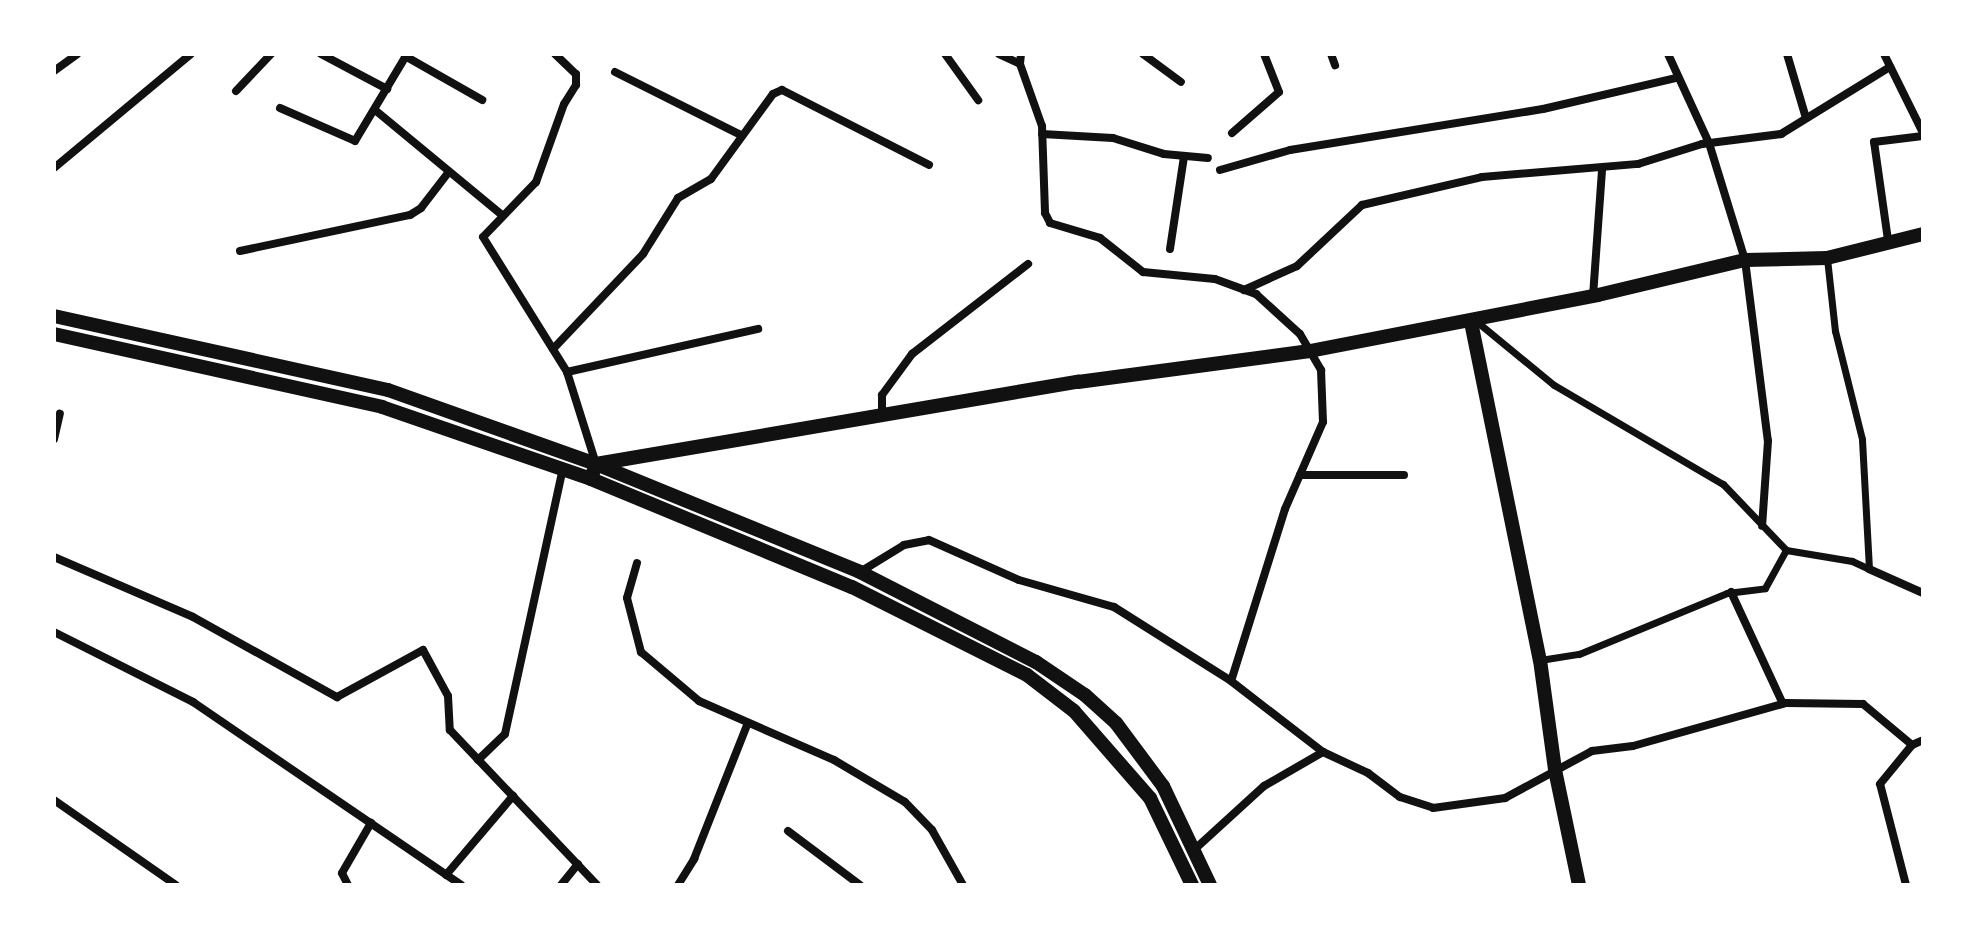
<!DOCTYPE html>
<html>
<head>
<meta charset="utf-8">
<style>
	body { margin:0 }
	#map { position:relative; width:1977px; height:939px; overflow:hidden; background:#fff; font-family:Roboto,sans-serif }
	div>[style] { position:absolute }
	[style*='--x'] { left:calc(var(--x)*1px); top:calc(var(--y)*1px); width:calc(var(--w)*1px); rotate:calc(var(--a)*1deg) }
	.pedestrian>* { height:7px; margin:-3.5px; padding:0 3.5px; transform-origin:3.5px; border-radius:3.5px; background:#111 }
	.minor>* { height:8px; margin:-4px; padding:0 4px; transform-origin:4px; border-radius:4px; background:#111 }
	.secondary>* { height:14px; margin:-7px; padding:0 7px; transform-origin:7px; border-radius:7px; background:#111 }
	.primary>* { height:14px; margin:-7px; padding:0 7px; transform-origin:7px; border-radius:7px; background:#111 }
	span { translate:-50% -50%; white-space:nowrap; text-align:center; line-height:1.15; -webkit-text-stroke:7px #fff; paint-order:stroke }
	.frame { position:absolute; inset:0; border:56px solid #fff; pointer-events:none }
</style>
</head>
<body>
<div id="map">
	<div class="pedestrian">
		<div style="--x:1476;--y:321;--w:101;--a:39.4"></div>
		<div style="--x:1554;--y:385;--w:196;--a:30.4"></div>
		<div style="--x:1723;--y:484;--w:91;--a:46.3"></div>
		<div style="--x:1786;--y:550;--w:67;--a:9.5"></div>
		<div style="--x:1852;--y:561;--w:19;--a:25"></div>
		<div style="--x:1869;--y:569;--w:130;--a:-93.1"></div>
		<div style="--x:1862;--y:439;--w:111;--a:-104"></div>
		<div style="--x:1835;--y:331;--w:72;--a:-96.3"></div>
		<div style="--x:1540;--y:660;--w:39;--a:-9"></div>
		<div style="--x:1579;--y:654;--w:160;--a:-22.4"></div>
		<div style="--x:1727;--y:593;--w:38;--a:-7"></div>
		<div style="--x:1765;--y:588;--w:43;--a:-61.1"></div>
	</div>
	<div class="minor">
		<div style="--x:321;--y:54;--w:75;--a:27.9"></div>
		<div style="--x:555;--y:54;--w:29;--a:44"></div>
		<div style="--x:576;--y:74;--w:11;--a:90"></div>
		<div style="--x:576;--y:85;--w:22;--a:122"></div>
		<div style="--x:564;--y:104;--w:83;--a:109.7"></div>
		<div style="--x:536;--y:182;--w:76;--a:133.9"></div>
		<div style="--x:483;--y:237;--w:159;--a:58.1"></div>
		<div style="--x:567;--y:372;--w:96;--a:72.5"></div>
		<div style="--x:945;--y:54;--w:57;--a:54.3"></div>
		<div style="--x:999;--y:54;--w:23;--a:25"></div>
		<div style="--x:1021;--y:54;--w:10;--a:96"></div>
		<div style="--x:1020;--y:64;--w:66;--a:70.5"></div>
		<div style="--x:1042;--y:126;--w:87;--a:88"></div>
		<div style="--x:1045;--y:213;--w:11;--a:63"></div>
		<div style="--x:1050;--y:223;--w:52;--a:16.7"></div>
		<div style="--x:1100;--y:238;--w:55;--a:38.3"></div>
		<div style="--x:1143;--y:272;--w:72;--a:5.6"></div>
		<div style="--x:1215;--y:279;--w:44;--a:20.1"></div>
		<div style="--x:1256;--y:294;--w:59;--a:42.3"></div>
		<div style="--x:1300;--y:334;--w:42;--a:59.7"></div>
		<div style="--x:1321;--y:370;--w:52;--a:87.8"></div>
		<div style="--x:1323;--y:422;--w:95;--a:113.6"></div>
		<div style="--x:1285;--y:509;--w:180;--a:107.4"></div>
		<div style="--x:1143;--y:54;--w:47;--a:36.4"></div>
		<div style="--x:1331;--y:54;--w:12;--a:70"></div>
		<div style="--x:1668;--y:54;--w:98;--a:65.3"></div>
		<div style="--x:1709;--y:143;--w:122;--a:72.9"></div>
		<div style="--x:1745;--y:260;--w:182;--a:82.8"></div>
		<div style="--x:1768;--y:441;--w:85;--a:94"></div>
		<div style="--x:1787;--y:54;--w:67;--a:73.5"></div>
		<div style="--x:1884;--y:54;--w:88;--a:63.7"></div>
		<div style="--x:405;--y:56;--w:89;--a:29.7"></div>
		<div style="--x:54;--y:71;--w:29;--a:-36"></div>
		<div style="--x:615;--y:72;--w:141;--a:26.6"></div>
		<div style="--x:236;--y:91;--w:51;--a:-46.6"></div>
		<div style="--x:280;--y:108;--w:82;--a:23.7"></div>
		<div style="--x:355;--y:141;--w:101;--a:-59.1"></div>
		<div style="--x:375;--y:110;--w:165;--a:39.6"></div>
		<div style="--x:1232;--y:133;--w:62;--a:-41.1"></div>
		<div style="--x:1279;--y:92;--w:41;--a:-111.5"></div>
		<div style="--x:1042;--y:134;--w:71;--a:3.2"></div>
		<div style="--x:1113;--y:138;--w:53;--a:17.4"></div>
		<div style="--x:1164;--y:154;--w:44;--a:5.2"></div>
		<div style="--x:54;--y:168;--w:178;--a:-39.8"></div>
		<div style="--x:1220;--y:170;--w:73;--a:-15.9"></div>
		<div style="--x:1290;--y:150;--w:256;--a:-9.2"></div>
		<div style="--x:1543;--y:109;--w:137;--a:-13.1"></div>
		<div style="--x:1888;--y:240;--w:99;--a:-98.1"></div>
		<div style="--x:1874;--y:142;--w:49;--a:-7"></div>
		<div style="--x:1170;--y:249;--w:94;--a:-81.4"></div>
		<div style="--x:240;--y:251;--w:174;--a:-12"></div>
		<div style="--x:410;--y:215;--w:13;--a:-32"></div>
		<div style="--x:421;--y:208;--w:44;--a:-52.4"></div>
		<div style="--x:1244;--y:290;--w:58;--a:-24.4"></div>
		<div style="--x:1297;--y:266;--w:89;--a:-43.2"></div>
		<div style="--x:1362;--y:205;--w:123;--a:-13.1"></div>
		<div style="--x:1482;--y:177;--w:157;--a:-4.8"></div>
		<div style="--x:1638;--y:164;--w:67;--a:-17.4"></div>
		<div style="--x:1702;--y:144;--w:80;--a:-7.2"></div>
		<div style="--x:1781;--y:134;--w:128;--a:-31.6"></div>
		<div style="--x:1593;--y:296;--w:127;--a:-85.9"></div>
		<div style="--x:553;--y:349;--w:131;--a:-46.5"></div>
		<div style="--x:643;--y:254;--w:66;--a:-58"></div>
		<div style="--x:678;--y:198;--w:38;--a:-30"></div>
		<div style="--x:711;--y:179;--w:105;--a:-53.9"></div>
		<div style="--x:773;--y:94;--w:10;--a:-24"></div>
		<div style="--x:782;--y:90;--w:165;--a:27"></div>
		<div style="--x:567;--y:372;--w:196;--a:-12.7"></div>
		<div style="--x:882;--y:415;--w:20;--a:-90"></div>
		<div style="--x:882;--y:395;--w:51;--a:-53.8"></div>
		<div style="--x:912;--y:354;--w:147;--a:-37.8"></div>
		<div style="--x:54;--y:439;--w:26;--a:-77"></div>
		<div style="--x:1300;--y:475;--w:104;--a:0"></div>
		<div style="--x:54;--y:557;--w:151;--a:23.3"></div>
		<div style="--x:193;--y:617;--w:165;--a:29.1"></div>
		<div style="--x:337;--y:697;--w:98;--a:-28.7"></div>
		<div style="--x:423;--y:650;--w:52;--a:61.5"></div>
		<div style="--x:448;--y:696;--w:34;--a:87"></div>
		<div style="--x:450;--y:730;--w:214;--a:46.5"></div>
		<div style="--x:637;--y:563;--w:36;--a:106"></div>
		<div style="--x:627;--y:598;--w:56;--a:75.5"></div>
		<div style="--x:641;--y:652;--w:76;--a:40.2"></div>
		<div style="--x:699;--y:701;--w:147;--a:23.6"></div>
		<div style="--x:834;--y:760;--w:82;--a:30.6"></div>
		<div style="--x:905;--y:802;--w:39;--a:46"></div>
		<div style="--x:932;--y:830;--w:63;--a:60.6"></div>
		<div style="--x:1869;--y:569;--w:59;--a:24"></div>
		<div style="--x:860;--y:572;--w:52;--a:-31.5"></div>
		<div style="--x:904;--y:545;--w:25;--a:-11"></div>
		<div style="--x:929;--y:540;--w:98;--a:24"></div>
		<div style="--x:1019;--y:580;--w:99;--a:15.9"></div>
		<div style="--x:1114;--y:607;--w:138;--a:32.3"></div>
		<div style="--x:1231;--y:681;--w:116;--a:37.7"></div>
		<div style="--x:1323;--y:752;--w:68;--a:150"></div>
		<div style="--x:1264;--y:786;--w:92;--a:137.6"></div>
		<div style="--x:1731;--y:592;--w:123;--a:65.1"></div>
		<div style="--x:54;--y:632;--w:156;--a:26.7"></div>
		<div style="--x:193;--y:702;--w:325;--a:34.3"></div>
		<div style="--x:1323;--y:752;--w:50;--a:25"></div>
		<div style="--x:1368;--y:773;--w:40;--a:37"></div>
		<div style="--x:1400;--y:797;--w:35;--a:18"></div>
		<div style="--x:1433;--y:808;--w:73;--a:-7.9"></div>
		<div style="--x:1505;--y:798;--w:99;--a:-28.4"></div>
		<div style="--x:1592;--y:751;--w:41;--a:-7"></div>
		<div style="--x:1633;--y:746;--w:159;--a:-15.7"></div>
		<div style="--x:1786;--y:703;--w:77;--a:0.7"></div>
		<div style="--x:1863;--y:704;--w:64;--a:39.9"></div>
		<div style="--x:478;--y:760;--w:37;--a:-44"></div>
		<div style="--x:505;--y:734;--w:271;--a:-77.7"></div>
		<div style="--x:54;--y:800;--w:149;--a:34.9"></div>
		<div style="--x:788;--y:831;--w:90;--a:36.9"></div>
		<div style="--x:446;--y:875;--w:104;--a:-49.7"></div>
		<div style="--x:348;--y:885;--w:13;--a:-117"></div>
		<div style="--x:342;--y:873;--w:58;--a:-59.9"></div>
		<div style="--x:561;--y:885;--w:27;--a:-51"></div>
		<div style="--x:678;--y:885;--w:31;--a:-58"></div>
		<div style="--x:694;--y:859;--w:144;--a:-68.4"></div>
		<div style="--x:1906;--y:885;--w:104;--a:-104.4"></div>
		<div style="--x:1880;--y:784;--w:50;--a:-50.6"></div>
		<div style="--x:1912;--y:745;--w:12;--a:-24"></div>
	</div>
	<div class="secondary">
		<div style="--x:1471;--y:322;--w:345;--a:78.5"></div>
		<div style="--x:1540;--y:660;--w:111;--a:82.2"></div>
		<div style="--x:1555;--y:770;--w:117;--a:78.2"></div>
		<div style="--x:591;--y:479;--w:16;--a:-72"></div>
		<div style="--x:596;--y:464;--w:489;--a:-9.7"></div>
		<div style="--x:1078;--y:382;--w:234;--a:-7.6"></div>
		<div style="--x:1310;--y:351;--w:293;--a:-11"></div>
		<div style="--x:1598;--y:295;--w:151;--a:-13.4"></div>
		<div style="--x:1745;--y:260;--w:82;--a:-1.4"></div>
		<div style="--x:1827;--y:258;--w:99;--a:-14"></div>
	</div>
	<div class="primary">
		<div style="--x:54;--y:316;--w:342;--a:12.5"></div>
		<div style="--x:388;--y:390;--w:221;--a:19.6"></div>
		<div style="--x:596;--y:464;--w:285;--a:22.2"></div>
		<div style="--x:860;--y:572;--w:198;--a:27.1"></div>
		<div style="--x:1036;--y:662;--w:59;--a:34"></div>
		<div style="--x:1085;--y:695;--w:42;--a:42.1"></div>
		<div style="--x:1116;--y:723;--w:79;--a:53.3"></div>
		<div style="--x:1163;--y:786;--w:110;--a:64.6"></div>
		<div style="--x:54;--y:334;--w:336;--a:12.5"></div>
		<div style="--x:382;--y:407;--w:221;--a:19"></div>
		<div style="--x:591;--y:479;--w:282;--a:22.5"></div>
		<div style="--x:852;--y:587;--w:196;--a:26.7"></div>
		<div style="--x:1027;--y:675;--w:59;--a:37.5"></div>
		<div style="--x:1074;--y:711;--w:116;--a:48.9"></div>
		<div style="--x:1150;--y:798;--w:97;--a:64.2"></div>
	</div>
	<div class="frame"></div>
</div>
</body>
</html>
